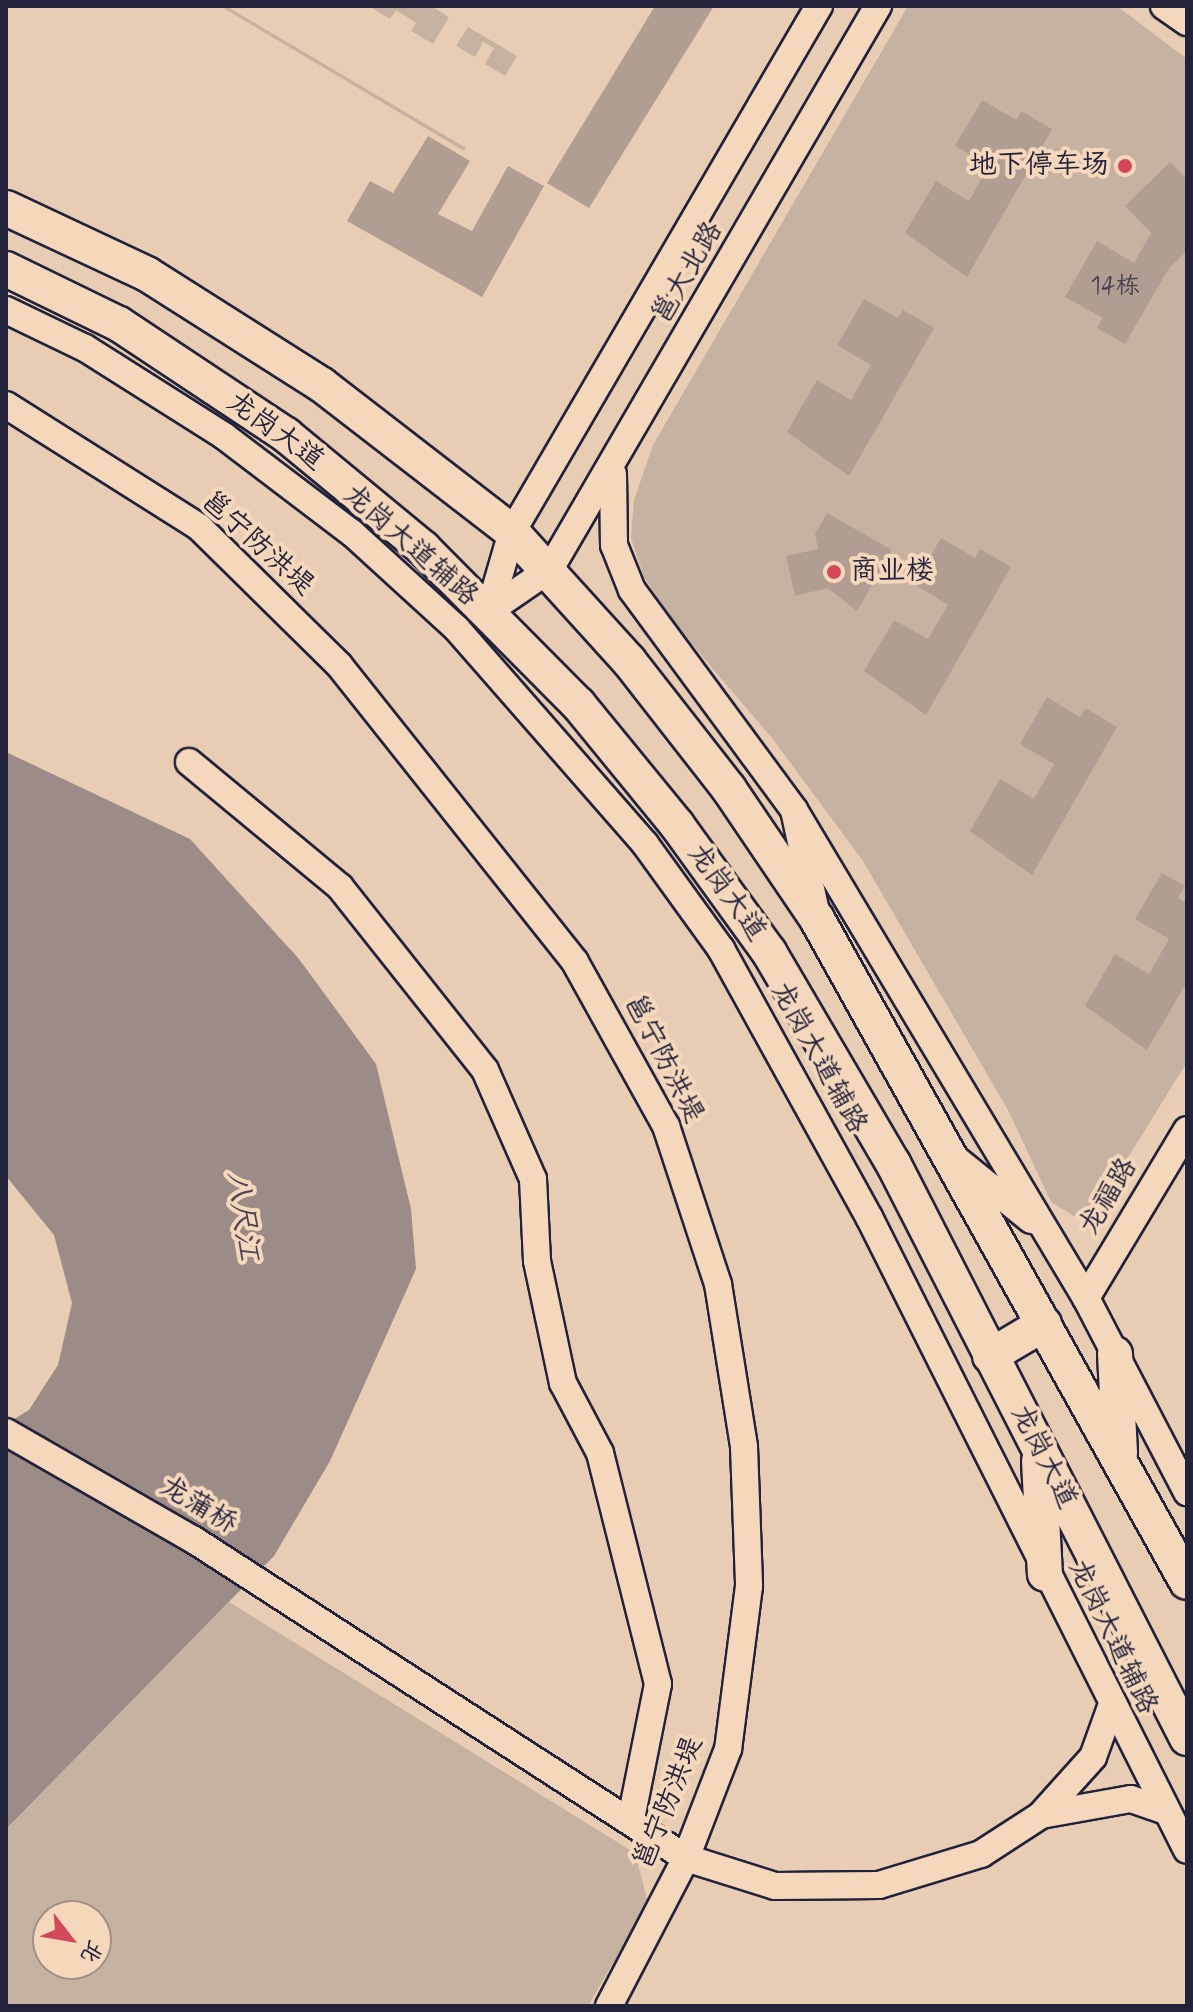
<!DOCTYPE html>
<html>
<head>
<meta charset="utf-8">
<style>
	body { margin:0 }
	#map { position:relative; width:1193px; height:2012px; overflow:hidden; background:#e8cdb4; font-family:Mynerve,"LXGW WenKai TC",sans-serif }
	div>[style] { position:absolute }
	[style*='--x'] { left:calc(var(--x)*1px); top:calc(var(--y)*1px); width:calc(var(--w)*1px); rotate:calc(var(--a)*1deg) }
	.green>* { inset:0; background:#c7b1a0 }
	.water>* { inset:0; background:#9c8b86 }
	.building>* { inset:0; background:#b19d92 }
	.roads { filter:drop-shadow(2px 0 #22223b) drop-shadow(-2px 0 #22223b) drop-shadow(0 2px #22223b) drop-shadow(0 -2px #22223b) }
	.minor>* { height:26px; margin:-13px; padding:0 13px; transform-origin:13px; border-radius:13px; background:#f5d8bc }
	.major>* { height:34px; margin:-17px; padding:0 17px; transform-origin:17px; border-radius:17px; background:#f5d8bc }
	.dots>* { width:22px; height:22px; translate:-50% -50%; box-sizing:border-box; border:4px solid #f5d8bc; border-radius:50% }
	span { translate:-50% -50%; white-space:nowrap; text-align:center; line-height:1.15; -webkit-text-stroke:8px #f5d8bc; paint-order:stroke }
	.number-label { font-size:24px; color:#464151 }
	.number-label span { -webkit-text-stroke-width:0 }
	.poi-label { font-size:28px; color:#22223b }
	.right { translate:-100% -50%; text-align:right }
	.left { translate:0 -50%; text-align:left }
	.street-label { font-size:28px; color:#22223b }
	.water-label { font-size:30px; color:#4d4755; font-style:italic }
	.frame { position:absolute; inset:0; border:8px solid #22223b; pointer-events:none }
	.north { position:absolute; left:32px; top:1900px; width:80px; height:80px; box-sizing:border-box; background:#f5d8bc; border:2px solid #a18f88; border-radius:50%; rotate:121deg; font-size:22px; font-weight:700; line-height:32px; text-align:center; color:#22223b }
	.north::after { content:''; display:block; margin:auto; width:28px; height:36px; background:#d1495b; clip-path:polygon(50% 0,100% 100%,50% 72%,0 100%) }
</style>
</head>
<body>
<div id="map">
	<div class="green">
		<div style="clip-path:polygon(220px 6px,226px 6px,466px 148px,464px 151px)"></div>
		<div style="clip-path:polygon(431px 6px,449px 17px,433px 44px,411px 31px,416px 23px,396px 10px,390px 19px,370px 7px)"></div>
		<div style="clip-path:polygon(908px 6px,1117px 6px,1187px 59px,1187px 1062px,1100px 1203px,1074px 1216px,1051px 1202px,1008px 1110px,863px 861px,772px 738px,673px 622px,644px 577px,631px 538px,634px 500px,653px 445px)"></div>
		<div style="clip-path:polygon(468px 27px,517px 56px,505px 76px,485px 64px,494px 48px,483px 42px,475px 57px,456px 46px)"></div>
		<div style="clip-path:polygon(evenodd,229px 1602px,635px 1853px,648px 1903px,588px 2006px,6px 2006px,6px 1829px,229px 1602px,48px 1916px,96px 1916px,96px 1964px,48px 1964px,48px 1916px)"></div>
	</div>
	<div class="water">
		<div style="clip-path:polygon(6px 752px,190px 839px,299px 959px,376px 1064px,411px 1209px,416px 1269px,330px 1461px,274px 1556px,6px 1829px,6px 1424px,29px 1410px,58px 1365px,72px 1303px,54px 1235px,6px 1176px)"></div>
	</div>
	<div class="building">
		<div style="clip-path:polygon(655px 6px,714px 6px,589px 208px,547px 183px)"></div>
		<div style="clip-path:polygon(982px 100px,1016px 120px,1021px 111px,1052px 129px,967px 277px,905px 233px,936px 181px,969px 201px,978px 185px,989px 166px,955px 146px)"></div>
		<div style="clip-path:polygon(428px 136px,470px 161px,438px 214px,472px 231px,508px 166px,544px 186px,482px 297px,347px 221px,370px 181px,393px 193px)"></div>
		<div style="clip-path:polygon(1170px 162px,1187px 179px,1187px 251px,1169px 268px,1125px 344px,1097px 328px,1103px 318px,1065px 297px,1097px 241px,1134px 263px,1151px 233px,1125px 206px)"></div>
		<div style="clip-path:polygon(864px 299px,898px 318px,903px 310px,934px 328px,849px 476px,787px 432px,817px 380px,851px 400px,860px 384px,871px 365px,837px 345px)"></div>
		<div style="clip-path:polygon(827px 513px,892px 550px,857px 611px,828px 588px,795px 596px,786px 556px,818px 549px,815px 534px)"></div>
		<div style="clip-path:polygon(941px 538px,975px 558px,980px 549px,1011px 567px,926px 715px,864px 671px,894px 620px,928px 639px,937px 624px,948px 605px,914px 584px)"></div>
		<div style="clip-path:polygon(1047px 697px,1080px 717px,1086px 708px,1117px 727px,1032px 875px,970px 831px,1000px 779px,1034px 799px,1043px 783px,1054px 764px,1020px 744px)"></div>
		<div style="clip-path:polygon(1162px 873px,1185px 886px,1178px 898px,1187px 903px,1187px 982px,1147px 1050px,1085px 1006px,1115px 954px,1149px 974px,1169px 939px,1135px 919px)"></div>
	</div>
	<div class="roads">
		<div class="minor">
			<div style="--x:1164;--y:6;--w:28;--a:35"></div>
			<div style="--x:6;--y:310;--w:88;--a:25.7"></div>
			<div style="--x:85;--y:348;--w:165;--a:32.3"></div>
			<div style="--x:224;--y:436;--w:161;--a:37.2"></div>
			<div style="--x:352;--y:533;--w:142;--a:42.4"></div>
			<div style="--x:457;--y:629;--w:286;--a:48.8"></div>
			<div style="--x:645;--y:844;--w:130;--a:54.1"></div>
			<div style="--x:721;--y:949;--w:306;--a:61.1"></div>
			<div style="--x:869;--y:1217;--w:708;--a:63.33"></div>
			<div style="--x:6;--y:405;--w:228;--a:32.3"></div>
			<div style="--x:199;--y:527;--w:197;--a:44.6"></div>
			<div style="--x:339;--y:665;--w:379;--a:51.5"></div>
			<div style="--x:575;--y:962;--w:188;--a:61"></div>
			<div style="--x:666;--y:1126;--w:166;--a:71.8"></div>
			<div style="--x:718;--y:1284;--w:165;--a:80.9"></div>
			<div style="--x:744;--y:1447;--w:139;--a:87.9"></div>
			<div style="--x:749;--y:1586;--w:164;--a:97.3"></div>
			<div style="--x:728;--y:1749;--w:117;--a:111.1"></div>
			<div style="--x:686;--y:1858;--w:167;--a:117.5"></div>
			<div style="--x:613;--y:474;--w:71;--a:89.2"></div>
			<div style="--x:614;--y:545;--w:48;--a:68.2"></div>
			<div style="--x:632;--y:590;--w:273;--a:53.6"></div>
			<div style="--x:794;--y:810;--w:99;--a:77.8"></div>
			<div style="--x:489;--y:611;--w:74;--a:-34.5"></div>
			<div style="--x:550;--y:569;--w:652;--a:-59.78"></div>
			<div style="--x:489;--y:611;--w:82;--a:-73.8"></div>
			<div style="--x:512;--y:532;--w:609;--a:-59.73"></div>
			<div style="--x:189;--y:762;--w:196;--a:39.6"></div>
			<div style="--x:340;--y:887;--w:233;--a:51.6"></div>
			<div style="--x:485;--y:1070;--w:119;--a:66.2"></div>
			<div style="--x:533;--y:1179;--w:82;--a:87.2"></div>
			<div style="--x:537;--y:1261;--w:125;--a:78"></div>
			<div style="--x:563;--y:1383;--w:79;--a:62.1"></div>
			<div style="--x:600;--y:1453;--w:238;--a:75.9"></div>
			<div style="--x:658;--y:1684;--w:138;--a:101.3"></div>
			<div style="--x:794;--y:810;--w:569;--a:59.11"></div>
			<div style="--x:1086;--y:1298;--w:219;--a:62.5"></div>
			<div style="--x:956;--y:1159;--w:97;--a:39.1"></div>
			<div style="--x:1086;--y:1298;--w:196;--a:-59"></div>
			<div style="--x:6;--y:1432;--w:217;--a:29.9"></div>
			<div style="--x:194;--y:1540;--w:586;--a:32.88"></div>
			<div style="--x:686;--y:1858;--w:93;--a:17.5"></div>
			<div style="--x:775;--y:1886;--w:104;--a:-0.6"></div>
			<div style="--x:879;--y:1885;--w:107;--a:-16.9"></div>
			<div style="--x:981;--y:1854;--w:72;--a:-33"></div>
			<div style="--x:1111;--y:1707;--w:53;--a:109.8"></div>
			<div style="--x:1093;--y:1757;--w:78;--a:131.9"></div>
			<div style="--x:1041;--y:1815;--w:91;--a:-10.1"></div>
			<div style="--x:1131;--y:1799;--w:36;--a:19"></div>
		</div>
		<div class="major">
			<div style="--x:6;--y:208;--w:156;--a:25.1"></div>
			<div style="--x:147;--y:274;--w:207;--a:32.4"></div>
			<div style="--x:322;--y:385;--w:240;--a:37.7"></div>
			<div style="--x:512;--y:532;--w:174;--a:47.8"></div>
			<div style="--x:629;--y:661;--w:162;--a:52"></div>
			<div style="--x:729;--y:789;--w:157;--a:55.9"></div>
			<div style="--x:817;--y:919;--w:759;--a:60.84"></div>
			<div style="--x:6;--y:269;--w:126;--a:26"></div>
			<div style="--x:119;--y:324;--w:201;--a:33.6"></div>
			<div style="--x:286;--y:435;--w:178;--a:39.5"></div>
			<div style="--x:423;--y:548;--w:220;--a:45.2"></div>
			<div style="--x:578;--y:704;--w:156;--a:50.7"></div>
			<div style="--x:677;--y:825;--w:157;--a:54.1"></div>
			<div style="--x:769;--y:952;--w:245;--a:59.6"></div>
			<div style="--x:893;--y:1163;--w:646;--a:62.92"></div>
			<div style="--x:1115;--y:1354;--w:99;--a:87.1"></div>
			<div style="--x:990;--y:1356;--w:63;--a:-30.7"></div>
			<div style="--x:1039;--y:1461;--w:113;--a:87"></div>
		</div>
	</div>
	<div class="dots">
		<div style="left:1125px;top:166px;background:#d1495b"></div>
		<div style="left:834px;top:572px;background:#d1495b"></div>
	</div>
	<div class="number-label">
		<span style="left:1115px;top:287px">14栋</span>
	</div>
	<div class="poi-label">
		<span class="right" style="left:1109px;top:166px">地下停车场</span>
		<span class="left" style="left:850px;top:572px">商业楼</span>
	</div>
	<div class="street-label">
		<span style="left:688px;top:273px;rotate:-60deg">邕大北路</span>
		<span style="left:275px;top:432px;rotate:36deg">龙岗大道</span>
		<span style="left:257px;top:544px;rotate:42deg">邕宁防洪堤</span>
		<span style="left:410px;top:546px;rotate:41deg">龙岗大道辅路</span>
		<span style="left:726px;top:893px;rotate:54deg">龙岗大道</span>
		<span style="left:818px;top:1058px;rotate:61deg">龙岗大道辅路</span>
		<span style="left:663px;top:1059px;rotate:63deg">邕宁防洪堤</span>
		<span style="left:1109px;top:1197px;rotate:-59deg">龙福路</span>
		<span style="left:1043px;top:1457px;rotate:63deg">龙岗大道</span>
		<span style="left:198px;top:1506px;rotate:31deg">龙蒲桥</span>
		<span style="left:1112px;top:1637px;rotate:64deg">龙岗大道辅路</span>
		<span style="left:669px;top:1803px;rotate:-68deg">邕宁防洪堤</span>
	</div>
	<div class="water-label">
		<span style="left:242px;top:1216px;rotate:82deg">八尺江</span>
	</div>
	<div class="frame"></div>
	<div class="north">北</div>
</div>
</body>
</html>
